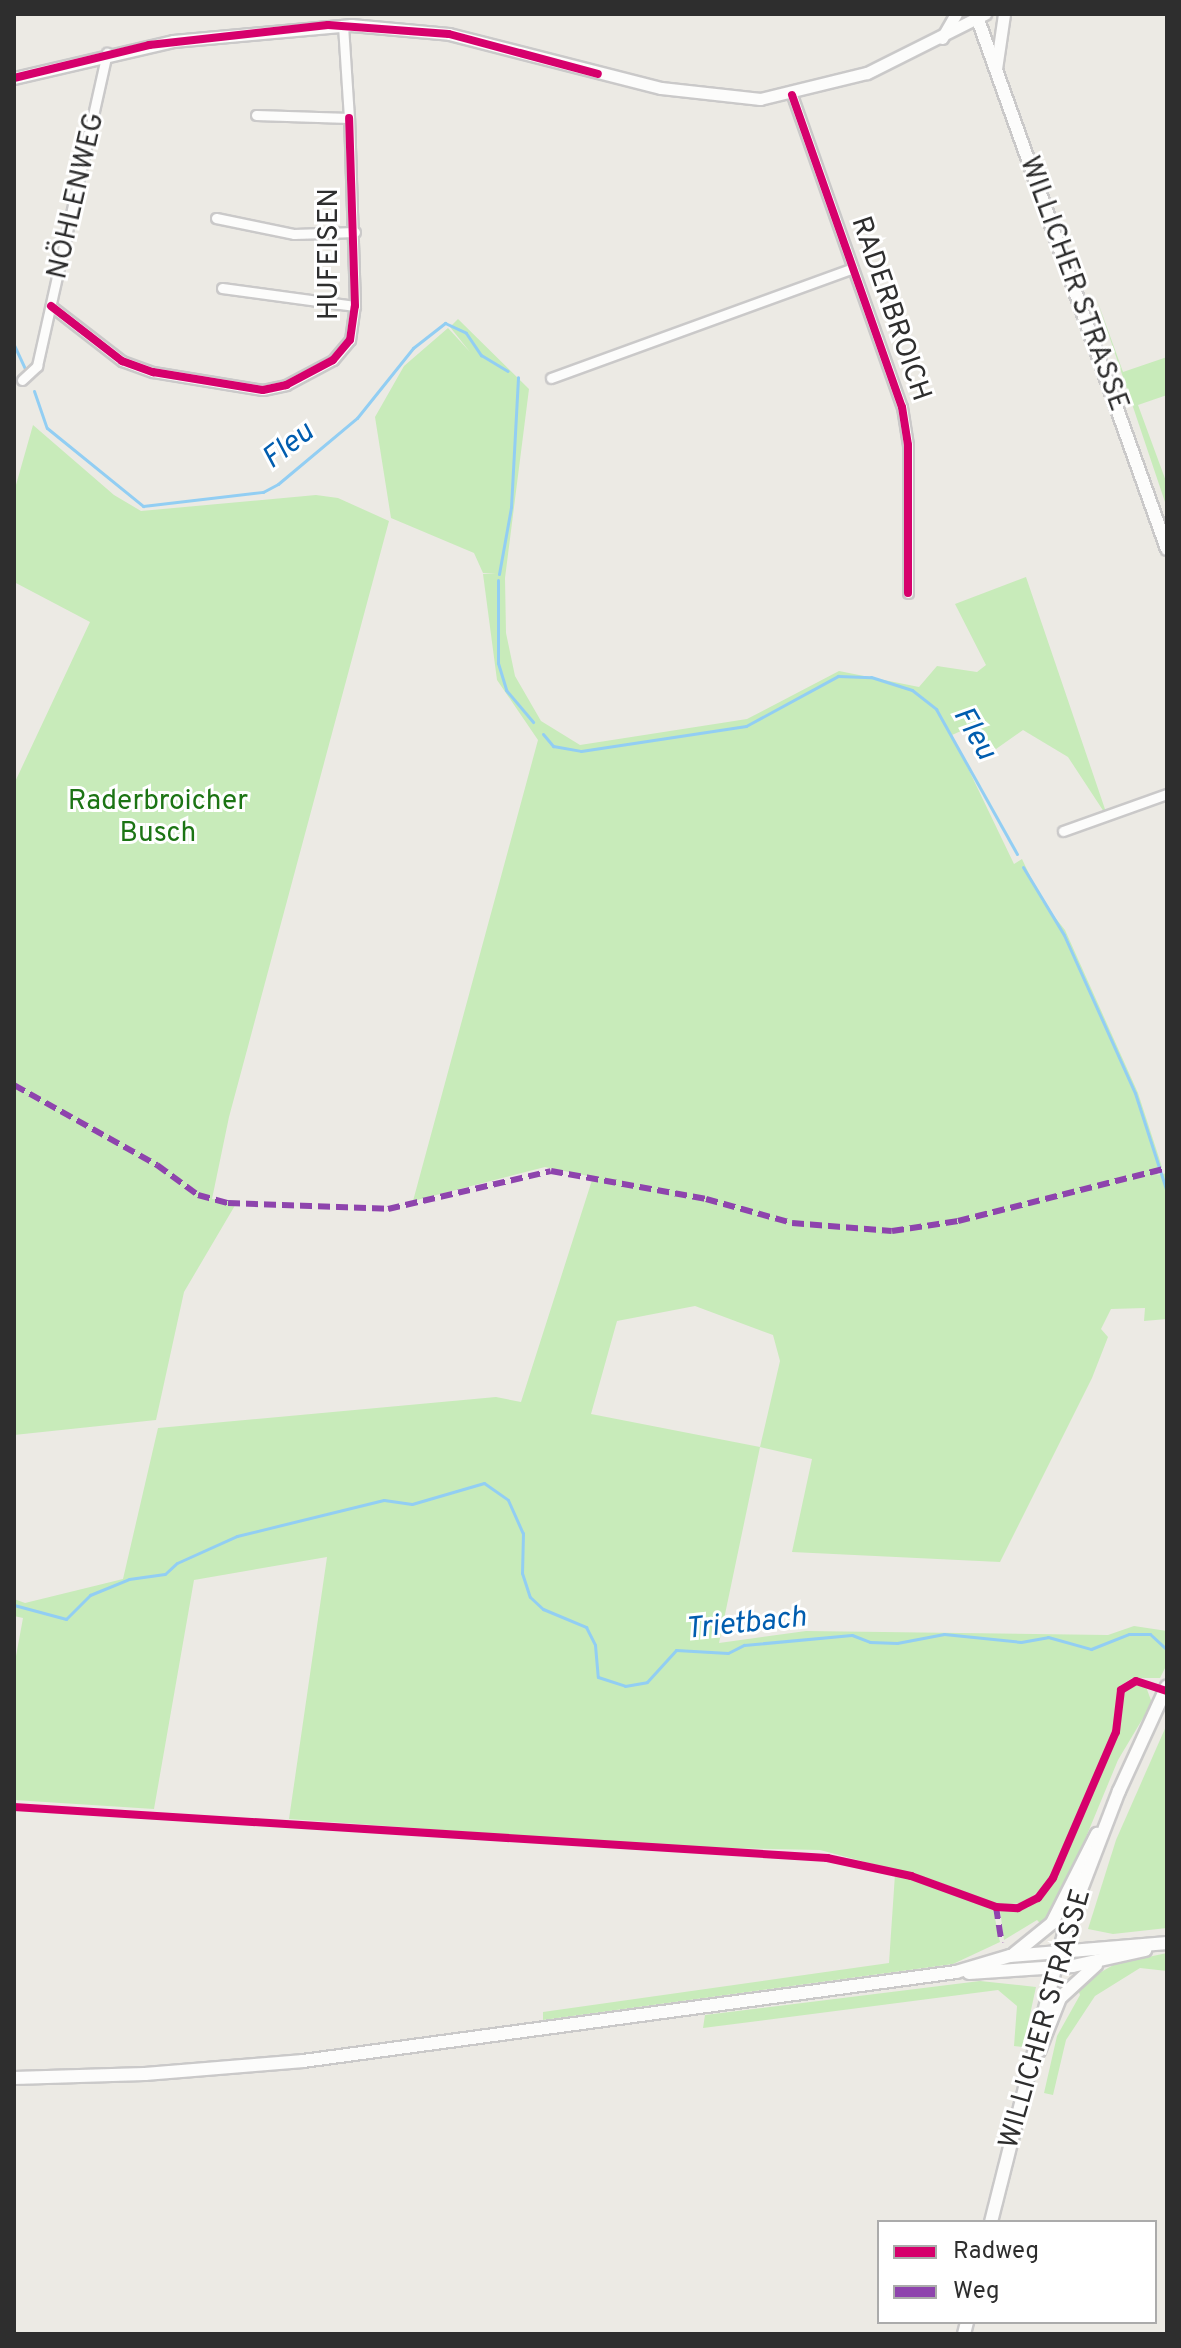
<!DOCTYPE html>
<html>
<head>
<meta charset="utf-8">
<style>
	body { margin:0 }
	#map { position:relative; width:1181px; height:2348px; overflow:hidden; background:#eceae4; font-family:Overpass,sans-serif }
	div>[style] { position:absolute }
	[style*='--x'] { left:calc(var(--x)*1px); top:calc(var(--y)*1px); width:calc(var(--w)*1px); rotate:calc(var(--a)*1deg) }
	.green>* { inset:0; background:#c8ebba }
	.stream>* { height:3px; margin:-1.5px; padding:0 1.5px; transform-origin:1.5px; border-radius:1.5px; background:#92cef3 }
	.roads { filter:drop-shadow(2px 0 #cac9c9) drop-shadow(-2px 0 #cac9c9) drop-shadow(0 2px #cac9c9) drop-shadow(0 -2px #cac9c9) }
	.minor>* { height:9px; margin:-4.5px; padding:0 4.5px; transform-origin:4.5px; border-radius:4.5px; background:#fcfcfb }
	.tertiary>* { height:11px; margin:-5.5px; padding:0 5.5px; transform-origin:5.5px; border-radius:5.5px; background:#fcfcfb }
	.secondary>* { height:12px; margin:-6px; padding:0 6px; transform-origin:6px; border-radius:6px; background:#fcfcfb }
	.quiet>* { height:6px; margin-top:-3px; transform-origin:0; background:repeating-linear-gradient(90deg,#8e44ad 0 12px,transparent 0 18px) }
	.cycleway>* { height:8px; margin:-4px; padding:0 4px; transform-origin:4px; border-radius:4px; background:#d6006c }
	span { translate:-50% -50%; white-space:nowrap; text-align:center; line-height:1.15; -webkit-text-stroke:6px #fff; paint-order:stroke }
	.street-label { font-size:28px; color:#2e2e2e }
	.park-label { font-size:28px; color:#1c7414 }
	.water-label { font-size:30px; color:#015daf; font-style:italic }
	.frame { position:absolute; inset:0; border:16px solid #2e2e2e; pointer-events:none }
	.legend { position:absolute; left:877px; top:2220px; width:280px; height:104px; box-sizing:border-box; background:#fff; border:2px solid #ababab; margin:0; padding:10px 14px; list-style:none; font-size:24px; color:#2e2e2e }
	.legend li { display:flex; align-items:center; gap:16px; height:40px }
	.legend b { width:40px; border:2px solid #ababab }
</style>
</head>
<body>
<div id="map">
	<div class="green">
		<div style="clip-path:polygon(1096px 297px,1123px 372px,1167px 357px,1167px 395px,1138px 405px,1167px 484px,1167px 508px)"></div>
		<div style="clip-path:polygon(evenodd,458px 319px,529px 389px,505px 578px,506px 633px,515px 676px,541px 721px,580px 745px,747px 719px,839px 671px,919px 687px,937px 666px,977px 672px,986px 665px,955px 604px,1026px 577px,1108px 818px,1068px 757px,1023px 730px,996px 749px,972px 726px,952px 735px,1014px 864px,1022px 859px,1042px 901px,1065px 930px,1138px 1093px,1162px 1167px,1157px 1175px,1167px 1173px,1167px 1319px,1144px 1321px,1145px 1308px,1111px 1309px,1101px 1329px,1108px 1337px,1092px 1378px,1000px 1562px,792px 1552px,812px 1459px,760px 1447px,719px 1643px,806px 1631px,1108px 1635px,1134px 1626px,1167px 1631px,1167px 1664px,1160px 1678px,1132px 1678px,1120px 1686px,1111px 1739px,1049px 1881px,1026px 1903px,999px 1905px,933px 1880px,820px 1850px,680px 1847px,289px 1819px,327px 1557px,194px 1580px,154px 1809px,14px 1800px,14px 1667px,23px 1618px,14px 1616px,14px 1599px,25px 1603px,123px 1579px,158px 1428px,496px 1397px,521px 1402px,593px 1177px,545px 1167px,413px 1201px,538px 740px,497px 680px,483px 574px,496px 573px,483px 573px,474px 553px,391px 518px,375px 417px,404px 366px,448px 328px,470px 352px,450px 327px,458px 319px,695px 1306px,773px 1335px,780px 1361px,760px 1447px,591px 1414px,617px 1321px,695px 1306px)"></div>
		<div style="clip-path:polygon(33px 425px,114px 495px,141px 511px,316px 495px,338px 498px,389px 521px,229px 1117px,212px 1199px,237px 1202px,184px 1292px,156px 1420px,14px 1435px,14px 784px,90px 622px,14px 582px,14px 492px)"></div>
		<div style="clip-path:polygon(1145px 1684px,1152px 1703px,1118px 1760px,1062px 1895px,1043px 1926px,1037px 1920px,1004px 1940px,1000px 1910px,1028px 1908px,1054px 1882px,1116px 1737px,1123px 1695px,1128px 1687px)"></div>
		<div style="clip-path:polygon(1167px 1724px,1167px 1928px,1113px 1934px,1088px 1929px,1116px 1840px)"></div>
		<div style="clip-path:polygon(895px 1874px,993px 1909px,1000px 1942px,953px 1964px,543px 2020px,543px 2012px,889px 1963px)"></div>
		<div style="clip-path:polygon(1167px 1953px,1167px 1971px,1140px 1968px,1095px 1996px,1066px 2040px,1053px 2095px,1044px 2093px,1057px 2036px,1080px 1995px,1077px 1986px,1115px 1964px)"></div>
		<div style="clip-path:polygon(980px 1981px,1036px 1987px,1023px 2047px,1014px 2046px,1017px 2006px,998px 1990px,703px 2028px,705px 2015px)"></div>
	</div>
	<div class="stream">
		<div style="--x:14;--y:345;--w:26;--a:65"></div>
		<div style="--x:34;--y:391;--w:39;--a:71"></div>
		<div style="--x:47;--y:428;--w:124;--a:39.1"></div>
		<div style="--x:143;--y:506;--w:121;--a:-6.7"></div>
		<div style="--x:263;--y:492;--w:17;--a:-28"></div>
		<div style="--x:278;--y:484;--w:103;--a:-39.9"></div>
		<div style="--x:357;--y:418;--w:90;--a:-51.3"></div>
		<div style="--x:413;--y:348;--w:41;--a:-38"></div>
		<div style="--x:445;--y:323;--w:23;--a:25"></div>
		<div style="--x:466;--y:333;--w:27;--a:56"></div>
		<div style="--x:481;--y:355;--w:31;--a:31"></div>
		<div style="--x:499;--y:574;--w:68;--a:-79.8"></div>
		<div style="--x:511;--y:507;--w:130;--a:-86.9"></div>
		<div style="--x:498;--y:580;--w:83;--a:90"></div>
		<div style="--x:498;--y:663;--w:28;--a:73"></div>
		<div style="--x:506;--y:690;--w:42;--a:49.8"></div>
		<div style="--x:543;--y:734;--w:16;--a:50"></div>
		<div style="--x:553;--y:746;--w:28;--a:10"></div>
		<div style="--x:581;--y:751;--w:167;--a:-8.6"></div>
		<div style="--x:746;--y:726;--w:105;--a:-28.5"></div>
		<div style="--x:838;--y:676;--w:33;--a:2"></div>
		<div style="--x:871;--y:677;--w:43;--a:17.6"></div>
		<div style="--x:912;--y:690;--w:31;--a:38"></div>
		<div style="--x:936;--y:709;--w:166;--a:60.8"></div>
		<div style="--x:1023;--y:867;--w:79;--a:58.9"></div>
		<div style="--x:1064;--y:935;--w:173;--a:65.8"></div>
		<div style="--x:1135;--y:1093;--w:104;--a:72.1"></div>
		<div style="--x:14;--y:1605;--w:54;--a:15.1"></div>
		<div style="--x:66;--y:1619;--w:34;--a:-45"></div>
		<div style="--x:90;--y:1595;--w:42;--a:-22.3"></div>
		<div style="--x:129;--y:1579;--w:36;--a:-8"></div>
		<div style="--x:165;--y:1574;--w:16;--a:-43"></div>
		<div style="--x:177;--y:1563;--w:66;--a:-24.2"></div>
		<div style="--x:237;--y:1536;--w:151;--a:-13.8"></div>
		<div style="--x:384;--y:1500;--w:28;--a:8"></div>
		<div style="--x:412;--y:1504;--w:75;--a:-16.3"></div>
		<div style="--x:484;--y:1483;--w:29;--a:35"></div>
		<div style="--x:508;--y:1500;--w:36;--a:66"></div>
		<div style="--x:523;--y:1533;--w:40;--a:91.4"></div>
		<div style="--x:522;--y:1573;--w:25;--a:72"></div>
		<div style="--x:530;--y:1597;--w:18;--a:43"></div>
		<div style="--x:543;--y:1609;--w:47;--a:22.7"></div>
		<div style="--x:586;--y:1627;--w:20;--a:63"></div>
		<div style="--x:595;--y:1645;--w:32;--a:85"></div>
		<div style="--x:598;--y:1677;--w:28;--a:18"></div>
		<div style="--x:625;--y:1686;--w:22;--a:-10"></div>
		<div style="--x:647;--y:1682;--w:43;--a:-47.8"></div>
		<div style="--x:676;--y:1650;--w:52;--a:3.3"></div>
		<div style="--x:728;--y:1653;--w:18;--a:-27"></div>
		<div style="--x:744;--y:1645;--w:108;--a:-5.3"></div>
		<div style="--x:852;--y:1635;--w:19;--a:21"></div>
		<div style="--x:870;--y:1642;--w:27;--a:2"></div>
		<div style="--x:897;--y:1643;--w:48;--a:-10.8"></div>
		<div style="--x:944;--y:1634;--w:77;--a:5.9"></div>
		<div style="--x:1021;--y:1642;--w:27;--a:-10"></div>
		<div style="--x:1048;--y:1637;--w:45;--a:15.6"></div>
		<div style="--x:1091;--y:1649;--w:41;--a:-21.5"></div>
		<div style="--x:1129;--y:1634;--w:21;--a:0"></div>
		<div style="--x:1150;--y:1634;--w:23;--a:43"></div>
	</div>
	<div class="roads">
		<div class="minor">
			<div style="--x:792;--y:95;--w:331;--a:70.6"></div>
			<div style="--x:902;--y:407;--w:38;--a:81"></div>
			<div style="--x:908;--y:445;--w:148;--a:90"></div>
			<div style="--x:256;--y:115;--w:93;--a:1.8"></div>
			<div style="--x:349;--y:118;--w:93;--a:-93.7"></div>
			<div style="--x:216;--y:218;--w:80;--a:11.6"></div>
			<div style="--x:294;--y:234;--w:61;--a:-1.9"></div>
			<div style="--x:222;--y:288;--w:134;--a:7.7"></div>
			<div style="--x:51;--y:306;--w:90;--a:37.8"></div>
			<div style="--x:122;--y:361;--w:33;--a:20"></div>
			<div style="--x:153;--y:372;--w:111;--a:9.3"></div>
			<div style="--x:263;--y:390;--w:24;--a:-12"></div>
			<div style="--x:286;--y:385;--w:53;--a:-28"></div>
			<div style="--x:333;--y:360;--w:26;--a:-50"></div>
			<div style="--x:350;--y:340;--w:34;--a:-82"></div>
			<div style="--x:355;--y:306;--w:188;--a:-91.8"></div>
			<div style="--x:551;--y:378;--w:321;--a:-20"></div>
			<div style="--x:22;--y:380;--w:21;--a:-43"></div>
			<div style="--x:37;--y:366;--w:321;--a:-77.4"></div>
			<div style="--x:1063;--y:831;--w:110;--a:-19.6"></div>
		</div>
		<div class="tertiary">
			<div style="--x:942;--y:38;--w:28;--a:-60"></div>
			<div style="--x:996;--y:69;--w:56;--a:-81.7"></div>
			<div style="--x:14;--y:78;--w:163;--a:-13.1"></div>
			<div style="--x:173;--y:41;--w:179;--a:-5.1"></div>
			<div style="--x:351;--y:25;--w:98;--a:5.2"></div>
			<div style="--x:449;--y:34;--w:219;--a:14.3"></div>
			<div style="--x:661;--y:88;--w:100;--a:6.3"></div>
			<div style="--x:760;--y:99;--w:110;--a:-13.7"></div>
			<div style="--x:867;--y:73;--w:132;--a:-26.6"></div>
		</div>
		<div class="secondary">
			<div style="--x:976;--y:14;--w:568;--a:70.35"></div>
			<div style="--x:1014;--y:1954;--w:49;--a:-39.2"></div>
			<div style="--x:1052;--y:1923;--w:100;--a:-63.2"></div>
			<div style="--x:969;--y:1973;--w:104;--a:-3.9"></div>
			<div style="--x:1073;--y:1966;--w:74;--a:-12.5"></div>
			<div style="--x:1039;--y:2051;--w:57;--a:-68.4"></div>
			<div style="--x:1060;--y:1998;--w:49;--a:-42.5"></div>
			<div style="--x:14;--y:2078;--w:131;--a:-1.7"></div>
			<div style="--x:145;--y:2074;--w:159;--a:-4.7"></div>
			<div style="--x:303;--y:2061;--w:659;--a:-7.76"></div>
			<div style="--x:956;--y:1972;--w:56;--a:-16.5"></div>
			<div style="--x:1010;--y:1956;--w:158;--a:-4.7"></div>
			<div style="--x:991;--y:2222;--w:297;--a:-75.8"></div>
			<div style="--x:1064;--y:1934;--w:153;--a:-69"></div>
			<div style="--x:1119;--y:1791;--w:115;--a:-65.4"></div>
			<div style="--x:964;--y:2334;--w:12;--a:-76"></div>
		</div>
	</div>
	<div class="quiet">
		<div style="--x:14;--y:1085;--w:164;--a:29.2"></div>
		<div style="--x:157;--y:1165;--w:51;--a:36.2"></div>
		<div style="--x:198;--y:1195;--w:31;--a:15"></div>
		<div style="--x:228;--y:1203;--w:160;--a:2.1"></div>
		<div style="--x:388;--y:1209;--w:167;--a:-13.1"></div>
		<div style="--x:551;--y:1171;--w:158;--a:10.2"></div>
		<div style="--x:706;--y:1199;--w:89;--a:15.6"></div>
		<div style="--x:792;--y:1223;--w:100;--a:4.6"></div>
		<div style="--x:892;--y:1231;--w:67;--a:-8.6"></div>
		<div style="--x:958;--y:1221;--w:216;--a:-14.2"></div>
		<div style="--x:996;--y:1907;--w:36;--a:81"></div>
	</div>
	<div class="cycleway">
		<div style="--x:14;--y:78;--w:139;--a:-13.7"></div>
		<div style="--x:149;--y:45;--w:180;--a:-6.4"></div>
		<div style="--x:328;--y:25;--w:121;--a:4.3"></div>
		<div style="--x:449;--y:34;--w:154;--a:15"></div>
		<div style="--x:792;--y:95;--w:331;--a:70.6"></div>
		<div style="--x:902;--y:407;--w:38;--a:81"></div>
		<div style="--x:908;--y:445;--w:148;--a:90"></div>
		<div style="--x:51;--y:306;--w:90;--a:37.8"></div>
		<div style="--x:122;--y:361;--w:33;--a:20"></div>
		<div style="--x:153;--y:372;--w:111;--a:9.3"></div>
		<div style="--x:263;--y:390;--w:24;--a:-12"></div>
		<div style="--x:286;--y:385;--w:53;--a:-28"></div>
		<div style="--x:333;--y:360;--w:26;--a:-50"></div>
		<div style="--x:350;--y:340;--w:34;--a:-82"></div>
		<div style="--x:355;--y:306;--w:188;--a:-91.8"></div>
		<div style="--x:14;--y:1807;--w:815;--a:3.59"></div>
		<div style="--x:827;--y:1858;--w:86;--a:12.1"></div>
		<div style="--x:911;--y:1876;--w:90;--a:20"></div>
		<div style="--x:996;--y:1907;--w:22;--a:3"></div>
		<div style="--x:1018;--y:1908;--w:22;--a:-27"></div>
		<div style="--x:1038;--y:1898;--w:25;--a:-53"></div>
		<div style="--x:1053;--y:1878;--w:159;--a:-66.7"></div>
		<div style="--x:1116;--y:1732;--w:42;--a:-83.2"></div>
		<div style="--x:1121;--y:1690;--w:17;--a:-31"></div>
		<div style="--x:1136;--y:1681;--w:33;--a:18"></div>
	</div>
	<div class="street-label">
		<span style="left:77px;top:196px;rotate:-77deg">NÖHLENWEG</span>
		<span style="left:330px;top:254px;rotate:-90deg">HUFEISEN</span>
		<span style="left:1073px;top:284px;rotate:70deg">WILLICHER STRASSE</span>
		<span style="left:890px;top:309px;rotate:71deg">RADERBROICH</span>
		<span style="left:1046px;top:2019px;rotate:-74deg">WILLICHER STRASSE</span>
	</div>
	<div class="park-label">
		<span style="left:158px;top:818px">Raderbroicher<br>Busch</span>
	</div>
	<div class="water-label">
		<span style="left:289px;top:447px;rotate:-38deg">Fleu</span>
		<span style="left:973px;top:734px;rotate:60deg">Fleu</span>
		<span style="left:746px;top:1625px;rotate:-6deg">Trietbach</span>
	</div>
	<div class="frame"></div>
	<ul class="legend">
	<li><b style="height:10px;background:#d6006c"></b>Radweg</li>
	<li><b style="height:10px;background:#8e44ad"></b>Weg</li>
	</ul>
</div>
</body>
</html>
